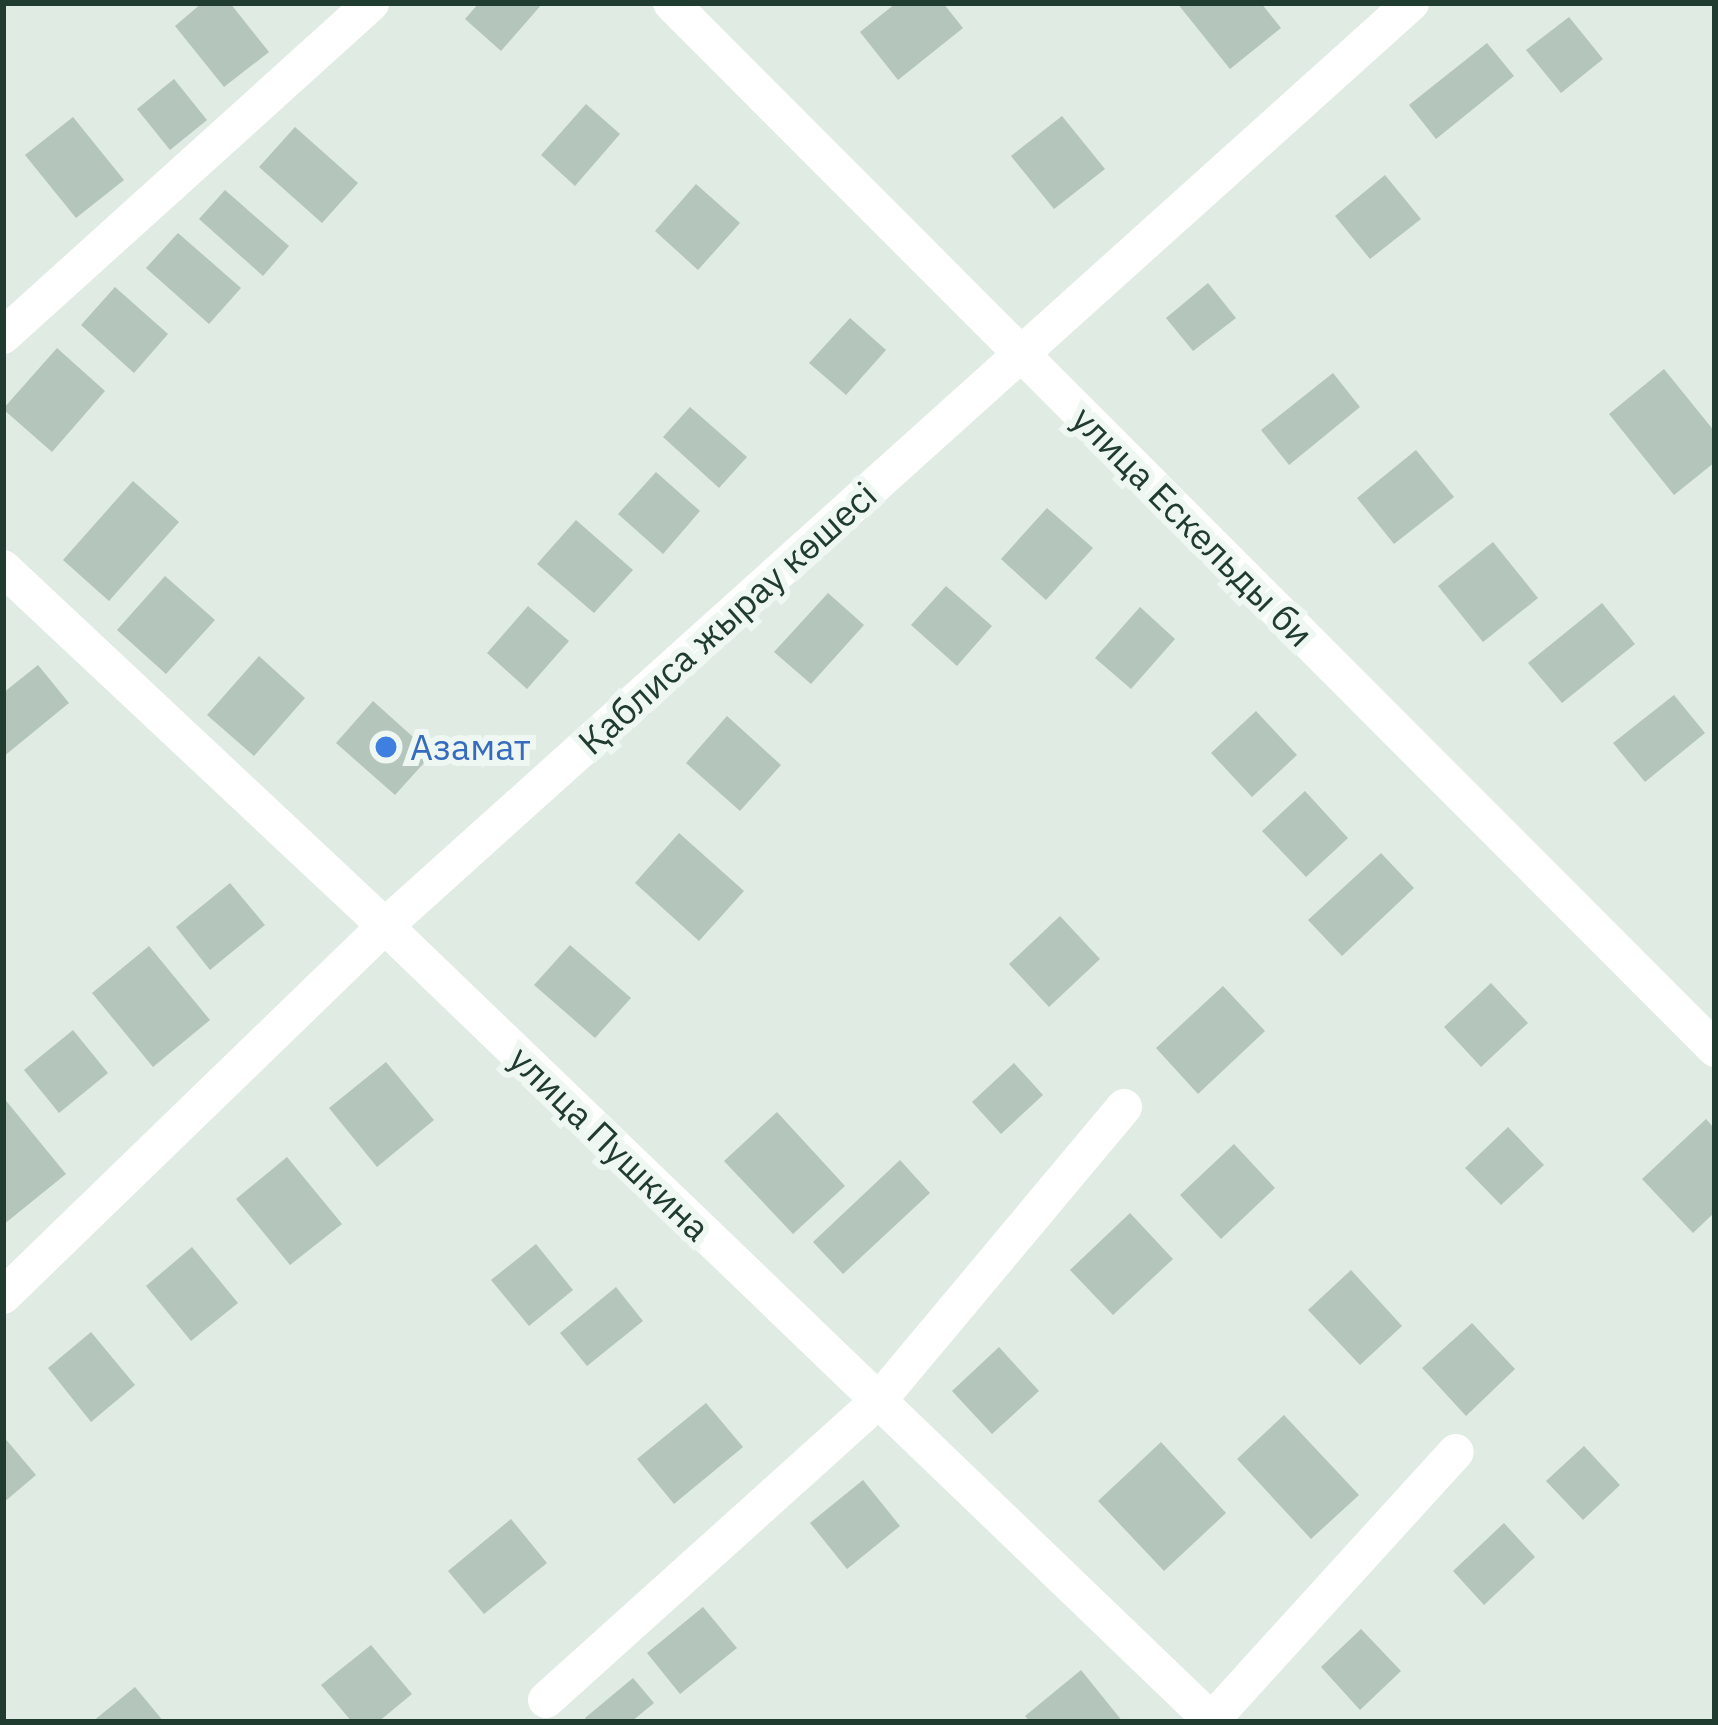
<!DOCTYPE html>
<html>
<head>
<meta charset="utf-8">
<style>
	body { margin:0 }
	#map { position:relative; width:1718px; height:1725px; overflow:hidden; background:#dfebe3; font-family:"IBM Plex Sans",sans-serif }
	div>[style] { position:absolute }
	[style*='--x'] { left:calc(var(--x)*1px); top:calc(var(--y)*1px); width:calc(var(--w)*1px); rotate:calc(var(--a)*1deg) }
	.building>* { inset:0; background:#b4c5bc }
	.minor>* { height:36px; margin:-18px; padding:0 18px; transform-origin:18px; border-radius:18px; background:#fff }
	.dots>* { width:33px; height:33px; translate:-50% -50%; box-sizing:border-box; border:6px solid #eff7f2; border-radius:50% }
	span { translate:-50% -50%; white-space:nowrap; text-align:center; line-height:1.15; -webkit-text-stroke:12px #eff7f2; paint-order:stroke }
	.street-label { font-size:36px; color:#203b2f }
	.shop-label { font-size:36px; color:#366cbe }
	.left { translate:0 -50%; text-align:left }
	.frame { position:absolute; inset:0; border:6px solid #203b2f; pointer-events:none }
</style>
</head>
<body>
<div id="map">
	<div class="building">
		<div style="clip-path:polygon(202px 3px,230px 3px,269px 52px,224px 87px,175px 26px)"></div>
		<div style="clip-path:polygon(479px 3px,543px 3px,501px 51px,465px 19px)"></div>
		<div style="clip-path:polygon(896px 3px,943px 3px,963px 28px,898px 80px,860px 32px)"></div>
		<div style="clip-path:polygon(1177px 3px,1261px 3px,1281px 28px,1230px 69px)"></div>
		<div style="clip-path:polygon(1569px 17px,1603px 59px,1561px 93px,1526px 50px)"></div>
		<div style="clip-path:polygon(1487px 43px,1514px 76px,1436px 139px,1409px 105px)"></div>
		<div style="clip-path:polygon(174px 79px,207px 120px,170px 150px,137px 109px)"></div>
		<div style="clip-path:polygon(586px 104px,620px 134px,575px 186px,541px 155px)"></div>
		<div style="clip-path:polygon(1062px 116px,1105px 169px,1054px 209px,1011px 156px)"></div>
		<div style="clip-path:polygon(73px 117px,124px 180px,76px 218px,25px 155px)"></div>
		<div style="clip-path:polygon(295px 127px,358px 183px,322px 223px,259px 167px)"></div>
		<div style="clip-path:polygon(1385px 175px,1421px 219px,1370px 259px,1335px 216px)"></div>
		<div style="clip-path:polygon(696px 184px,740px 223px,698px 270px,655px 231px)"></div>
		<div style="clip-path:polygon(225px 190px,289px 246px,263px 276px,199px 219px)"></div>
		<div style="clip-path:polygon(178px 233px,241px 288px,209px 324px,146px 268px)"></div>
		<div style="clip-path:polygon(1208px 283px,1236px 318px,1193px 351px,1166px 318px)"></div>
		<div style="clip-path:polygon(115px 287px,168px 334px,134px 373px,81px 325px)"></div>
		<div style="clip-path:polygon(850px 318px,886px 350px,846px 395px,809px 363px)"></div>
		<div style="clip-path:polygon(57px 348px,105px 391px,52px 452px,3px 409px)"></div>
		<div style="clip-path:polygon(1664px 369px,1715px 432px,1715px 462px,1674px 495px,1609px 414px)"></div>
		<div style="clip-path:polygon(1333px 373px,1360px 407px,1289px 465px,1261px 430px)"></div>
		<div style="clip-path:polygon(690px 407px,747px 457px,719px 488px,663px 437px)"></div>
		<div style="clip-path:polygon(1416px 450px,1454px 497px,1394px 544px,1357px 498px)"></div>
		<div style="clip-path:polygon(656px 472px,700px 511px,663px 554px,618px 514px)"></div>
		<div style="clip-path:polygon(133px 481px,179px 522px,109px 601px,63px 560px)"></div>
		<div style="clip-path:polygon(1047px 508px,1093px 548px,1046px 600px,1001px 559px)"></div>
		<div style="clip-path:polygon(576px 520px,633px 570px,594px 613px,537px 564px)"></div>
		<div style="clip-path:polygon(1493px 542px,1538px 598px,1483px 642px,1438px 586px)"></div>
		<div style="clip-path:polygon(165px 576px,215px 620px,166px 674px,117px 630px)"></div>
		<div style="clip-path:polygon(946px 586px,992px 626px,957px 666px,911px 625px)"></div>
		<div style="clip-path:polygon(828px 593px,864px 625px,811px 684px,774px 652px)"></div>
		<div style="clip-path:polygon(1602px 603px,1635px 644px,1562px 703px,1528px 663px)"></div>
		<div style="clip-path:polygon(528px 606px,569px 641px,527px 689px,487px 653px)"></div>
		<div style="clip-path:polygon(1140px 607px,1175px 639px,1131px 689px,1095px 658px)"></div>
		<div style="clip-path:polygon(259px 656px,305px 698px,254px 756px,207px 715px)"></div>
		<div style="clip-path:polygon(38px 665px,69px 703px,3px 757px,3px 693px)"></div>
		<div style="clip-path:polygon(1674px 695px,1705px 733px,1645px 782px,1613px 743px)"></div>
		<div style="clip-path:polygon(373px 701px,432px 754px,395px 795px,336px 743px)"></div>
		<div style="clip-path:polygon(1256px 711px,1297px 755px,1252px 797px,1211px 753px)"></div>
		<div style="clip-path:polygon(727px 716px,781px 765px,740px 811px,686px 763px)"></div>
		<div style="clip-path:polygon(1305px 791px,1348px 838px,1306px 877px,1262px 831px)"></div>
		<div style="clip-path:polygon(679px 833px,744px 891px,699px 941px,635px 883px)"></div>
		<div style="clip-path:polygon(1381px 853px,1414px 888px,1342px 956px,1308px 920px)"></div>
		<div style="clip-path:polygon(230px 883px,265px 925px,210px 970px,176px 927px)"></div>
		<div style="clip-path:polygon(1060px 916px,1100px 959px,1049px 1007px,1009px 964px)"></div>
		<div style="clip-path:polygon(570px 945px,631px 998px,595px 1038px,534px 985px)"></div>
		<div style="clip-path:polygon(149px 946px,210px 1020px,153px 1067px,92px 993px)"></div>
		<div style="clip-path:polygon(1491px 983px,1528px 1023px,1481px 1067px,1444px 1027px)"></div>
		<div style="clip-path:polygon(1223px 986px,1265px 1031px,1198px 1094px,1156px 1048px)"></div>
		<div style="clip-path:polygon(73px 1030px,108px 1073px,59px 1113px,24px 1070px)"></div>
		<div style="clip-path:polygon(386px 1062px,434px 1120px,377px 1167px,329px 1108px)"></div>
		<div style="clip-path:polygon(1014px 1063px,1043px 1095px,1001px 1134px,972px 1102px)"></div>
		<div style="clip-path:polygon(3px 1097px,66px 1174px,3px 1225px)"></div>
		<div style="clip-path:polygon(777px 1112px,845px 1186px,793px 1234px,724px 1161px)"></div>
		<div style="clip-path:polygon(1706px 1119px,1715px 1129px,1715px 1212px,1693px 1233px,1642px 1179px)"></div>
		<div style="clip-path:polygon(1508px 1127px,1544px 1165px,1501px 1205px,1465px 1168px)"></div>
		<div style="clip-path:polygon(1234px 1144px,1275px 1188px,1221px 1239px,1180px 1195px)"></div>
		<div style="clip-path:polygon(287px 1157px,342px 1224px,290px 1265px,236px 1199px)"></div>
		<div style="clip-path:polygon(900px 1160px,930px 1193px,843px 1274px,813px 1242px)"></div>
		<div style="clip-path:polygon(1130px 1213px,1173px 1259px,1113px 1315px,1070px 1270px)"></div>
		<div style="clip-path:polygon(536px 1244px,573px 1290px,529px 1326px,491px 1280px)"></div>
		<div style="clip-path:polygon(192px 1247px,238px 1303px,191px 1341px,146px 1286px)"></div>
		<div style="clip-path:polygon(1351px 1270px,1402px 1326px,1360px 1365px,1308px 1310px)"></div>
		<div style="clip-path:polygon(616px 1287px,643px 1321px,587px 1366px,560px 1333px)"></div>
		<div style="clip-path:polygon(1472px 1323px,1515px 1369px,1466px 1416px,1422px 1368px)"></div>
		<div style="clip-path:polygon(91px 1332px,135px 1385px,91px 1422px,48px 1368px)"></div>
		<div style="clip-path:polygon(999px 1347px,1039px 1391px,992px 1434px,952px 1391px)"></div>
		<div style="clip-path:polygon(706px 1403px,743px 1447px,674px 1504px,637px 1459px)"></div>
		<div style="clip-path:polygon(1284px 1415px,1359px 1495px,1311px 1539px,1237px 1459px)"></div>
		<div style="clip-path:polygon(3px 1436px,36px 1475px,3px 1503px)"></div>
		<div style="clip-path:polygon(1161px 1442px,1226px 1513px,1164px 1571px,1098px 1501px)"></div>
		<div style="clip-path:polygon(1584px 1446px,1620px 1485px,1583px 1520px,1546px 1481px)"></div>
		<div style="clip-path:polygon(863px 1480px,900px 1526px,847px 1569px,810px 1523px)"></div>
		<div style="clip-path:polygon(511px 1519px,547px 1563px,484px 1614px,448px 1571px)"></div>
		<div style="clip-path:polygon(1504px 1523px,1535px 1557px,1484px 1605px,1453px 1571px)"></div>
		<div style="clip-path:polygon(703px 1607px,737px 1648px,680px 1694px,647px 1653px)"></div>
		<div style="clip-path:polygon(1361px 1629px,1401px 1671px,1360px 1710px,1321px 1667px)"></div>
		<div style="clip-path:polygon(371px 1645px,412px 1694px,378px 1722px,352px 1722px,321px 1685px)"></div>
		<div style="clip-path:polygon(1081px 1670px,1123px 1722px,1030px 1722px,1025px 1716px)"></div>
		<div style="clip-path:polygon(633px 1678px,654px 1703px,631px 1722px,588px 1722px,585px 1718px)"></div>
		<div style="clip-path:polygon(135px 1687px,164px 1722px,92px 1722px)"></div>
	</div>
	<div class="minor">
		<div style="--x:671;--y:3;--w:1478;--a:45.05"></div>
		<div style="--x:3;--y:336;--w:496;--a:-42.1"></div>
		<div style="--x:3;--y:568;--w:524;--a:43.14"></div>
		<div style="--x:385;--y:926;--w:1149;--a:43.87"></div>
		<div style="--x:3;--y:1296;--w:532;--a:-44.09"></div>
		<div style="--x:385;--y:926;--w:1380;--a:-41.97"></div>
		<div style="--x:546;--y:1700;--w:448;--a:-42"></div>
		<div style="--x:879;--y:1400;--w:382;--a:-50.1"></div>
		<div style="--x:1210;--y:1722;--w:365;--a:-47.7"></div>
	</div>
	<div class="dots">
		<div style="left:386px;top:747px;background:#3f7fe0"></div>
	</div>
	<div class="street-label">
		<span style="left:1193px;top:526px;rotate:45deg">улица Ескельды би</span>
		<span style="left:727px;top:618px;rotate:-42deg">Қаблиса жырау көшесі</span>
		<span style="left:610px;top:1143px;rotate:44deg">улица Пушкина</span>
	</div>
	<div class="shop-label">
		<span class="left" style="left:410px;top:747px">Азамат</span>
	</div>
	<div class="frame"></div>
</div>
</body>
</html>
